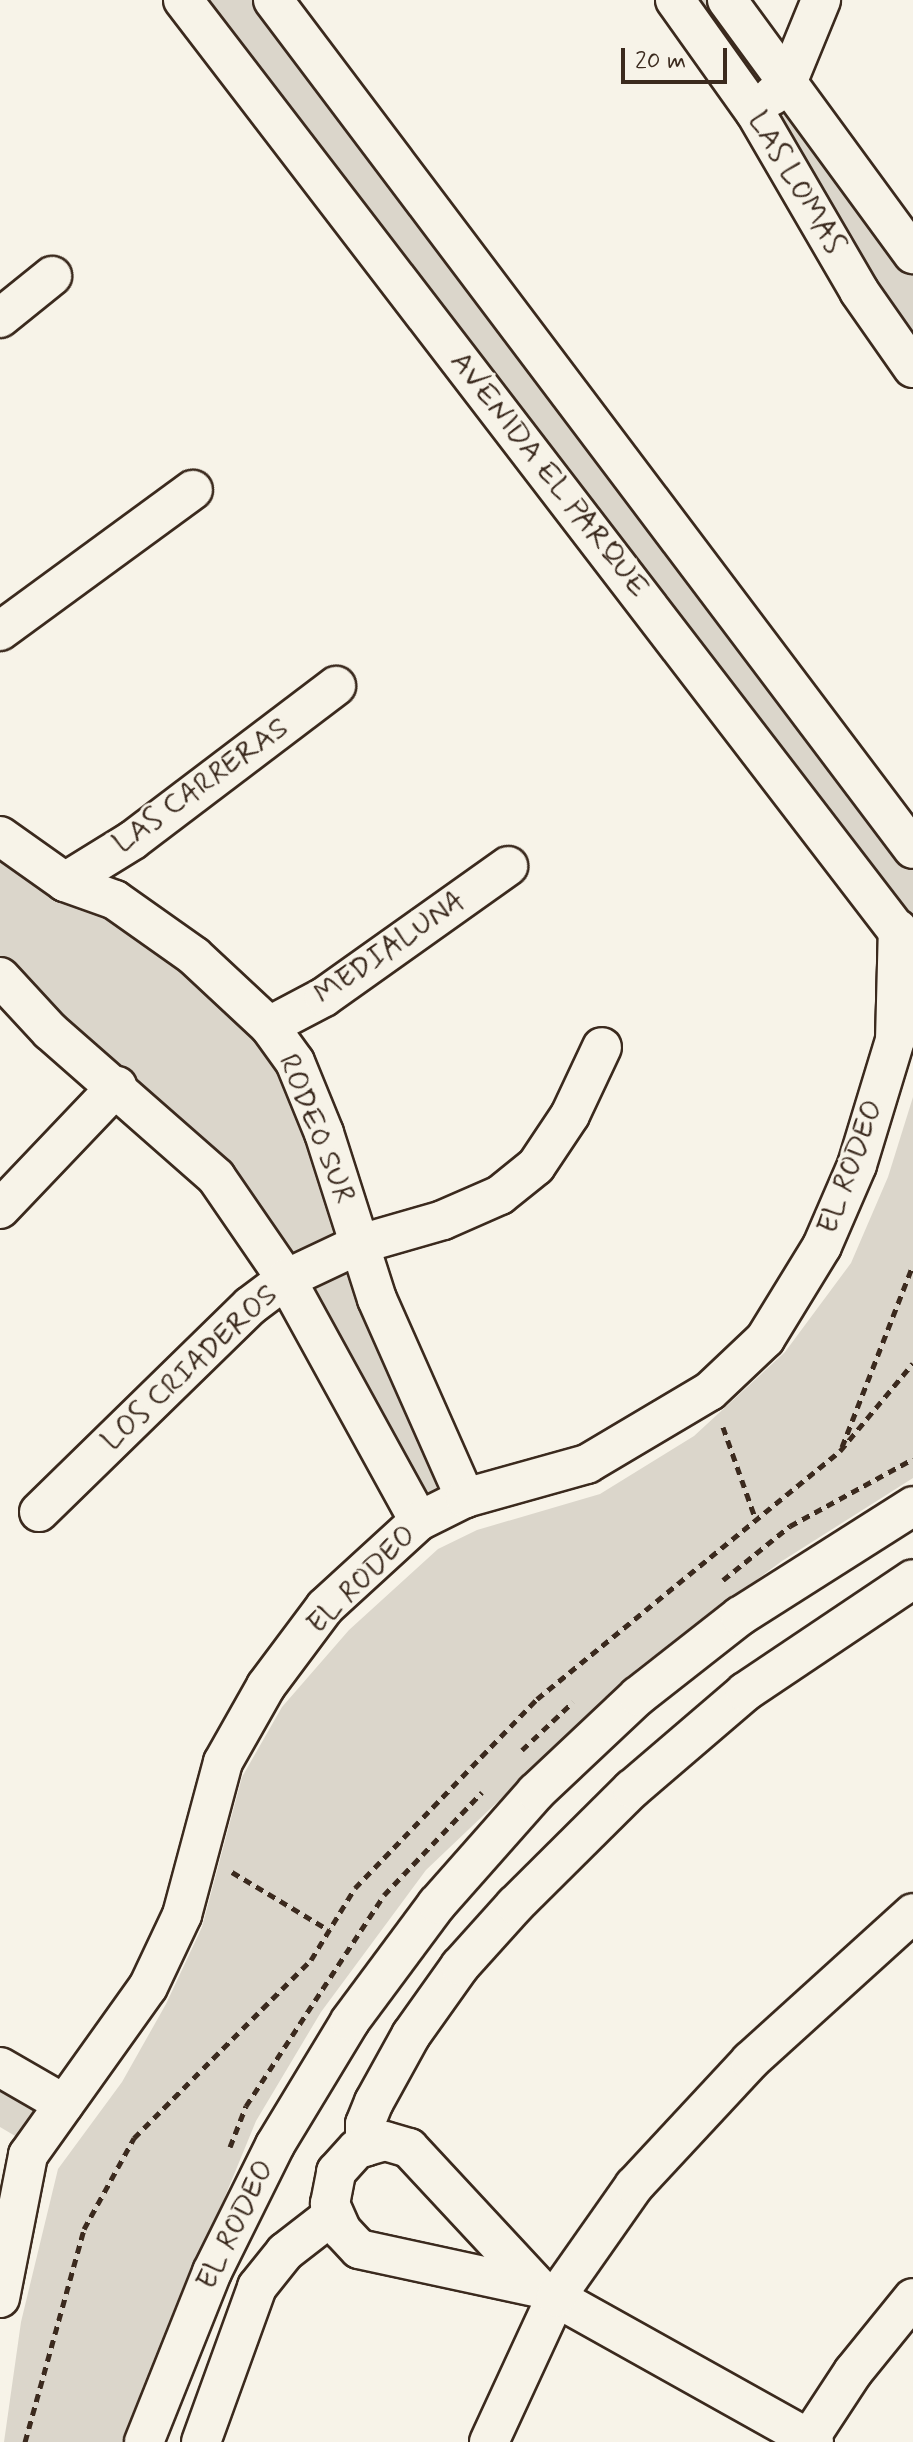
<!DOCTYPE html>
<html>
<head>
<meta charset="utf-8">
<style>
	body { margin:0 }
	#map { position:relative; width:913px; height:2442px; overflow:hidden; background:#f7f3e8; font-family:Mynerve,sans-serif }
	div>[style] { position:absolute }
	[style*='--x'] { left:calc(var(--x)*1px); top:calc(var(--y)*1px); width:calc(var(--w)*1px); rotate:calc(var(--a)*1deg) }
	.green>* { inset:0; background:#dbd6cb }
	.path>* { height:5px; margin-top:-2.5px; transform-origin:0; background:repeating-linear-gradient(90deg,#3b2a1e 0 8px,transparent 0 14px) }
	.roads { filter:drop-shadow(2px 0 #3b2a1e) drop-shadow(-2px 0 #3b2a1e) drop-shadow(0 2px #3b2a1e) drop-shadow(0 -2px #3b2a1e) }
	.minor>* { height:38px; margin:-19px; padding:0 19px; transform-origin:19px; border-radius:19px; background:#f7f3e8 }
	span { translate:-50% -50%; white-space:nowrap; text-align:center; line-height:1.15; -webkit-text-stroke:6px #f7f3e8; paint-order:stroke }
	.street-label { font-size:30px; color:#3b2a1e }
	.scale { position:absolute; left:621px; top:48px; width:106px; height:36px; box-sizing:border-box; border:4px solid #3b2a1e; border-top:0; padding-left:10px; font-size:24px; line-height:28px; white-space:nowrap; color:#3b2a1e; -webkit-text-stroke:6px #f7f3e8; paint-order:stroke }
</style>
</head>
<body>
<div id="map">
	<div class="green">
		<div style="clip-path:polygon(199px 0,261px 0,913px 870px,913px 931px)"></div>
		<div style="clip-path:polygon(684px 0,716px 0,913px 270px,913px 355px)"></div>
		<div style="clip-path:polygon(0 849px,109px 909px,187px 964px,285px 1067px,452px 1492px,421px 1510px,320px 1314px,0 963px)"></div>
		<div style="clip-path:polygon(913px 1097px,913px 1478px,782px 1561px,639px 1667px,426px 1870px,321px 2012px,256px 2121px,124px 2442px,4px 2442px,21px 2322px,58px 2169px,122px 2082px,166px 2004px,202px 1927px,242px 1777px,282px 1707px,349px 1630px,438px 1549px,477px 1530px,600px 1494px,694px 1436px,785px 1352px,851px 1263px,888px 1177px)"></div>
		<div style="clip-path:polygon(0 2086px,43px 2109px,22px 2140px,0 2127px)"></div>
	</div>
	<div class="path">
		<div style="--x:723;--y:1427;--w:99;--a:70.5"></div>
		<div style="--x:842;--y:1447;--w:195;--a:-68.7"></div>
		<div style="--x:723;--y:1580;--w:86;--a:-38.9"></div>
		<div style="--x:790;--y:1526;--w:140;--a:-28.6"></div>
		<div style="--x:522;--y:1750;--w:70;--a:-43.3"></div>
		<div style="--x:232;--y:1872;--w:113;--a:30.9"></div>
		<div style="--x:230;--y:2147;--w:44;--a:-68.7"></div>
		<div style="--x:246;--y:2106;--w:252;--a:-56.8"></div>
		<div style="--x:384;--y:1895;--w:142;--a:-46.4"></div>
		<div style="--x:25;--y:2442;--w:221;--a:-74.5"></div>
		<div style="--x:84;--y:2229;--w:104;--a:-61.2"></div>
		<div style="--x:134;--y:2138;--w:251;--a:-45.2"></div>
		<div style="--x:311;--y:1960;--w:84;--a:-58.6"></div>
		<div style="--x:355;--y:1888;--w:262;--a:-46.1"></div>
		<div style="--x:537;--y:1699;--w:392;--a:-39.3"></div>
		<div style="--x:840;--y:1451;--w:114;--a:-50.3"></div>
	</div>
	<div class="roads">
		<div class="minor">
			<div style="--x:183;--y:0;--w:1197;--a:52.5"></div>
			<div style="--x:273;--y:0;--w:1063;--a:52.99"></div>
			<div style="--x:675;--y:0;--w:138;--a:54.5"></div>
			<div style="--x:755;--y:112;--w:207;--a:59.8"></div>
			<div style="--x:859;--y:291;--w:94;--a:55"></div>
			<div style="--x:727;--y:0;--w:315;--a:53.8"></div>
			<div style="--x:772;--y:96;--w:20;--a:-41"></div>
			<div style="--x:787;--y:83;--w:90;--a:-67.7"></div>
			<div style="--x:0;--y:318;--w:67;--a:-38.9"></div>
			<div style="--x:0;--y:631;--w:239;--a:-36.2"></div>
			<div style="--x:0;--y:836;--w:80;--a:35.3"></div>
			<div style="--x:65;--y:882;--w:53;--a:19.8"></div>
			<div style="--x:115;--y:900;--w:97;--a:35.3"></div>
			<div style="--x:194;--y:956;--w:103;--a:43"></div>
			<div style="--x:269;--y:1026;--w:44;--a:54.2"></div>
			<div style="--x:295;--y:1062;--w:77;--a:67.8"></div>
			<div style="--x:324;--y:1133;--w:174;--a:72.3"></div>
			<div style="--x:377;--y:1299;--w:218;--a:66.1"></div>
			<div style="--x:65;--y:882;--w:80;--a:-31.7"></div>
			<div style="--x:133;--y:840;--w:255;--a:-37.2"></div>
			<div style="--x:0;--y:977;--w:74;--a:47.2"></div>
			<div style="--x:50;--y:1031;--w:221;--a:41.3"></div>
			<div style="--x:216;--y:1177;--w:124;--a:55.5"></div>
			<div style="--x:286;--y:1279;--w:276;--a:61.2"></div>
			<div style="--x:269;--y:1026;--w:62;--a:-27.8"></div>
			<div style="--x:324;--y:997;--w:226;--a:-35.4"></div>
			<div style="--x:0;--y:1209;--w:170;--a:-46.4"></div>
			<div style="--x:39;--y:1512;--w:295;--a:-44.3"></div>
			<div style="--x:250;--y:1306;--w:45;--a:-36.9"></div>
			<div style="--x:286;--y:1279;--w:82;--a:-25.3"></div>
			<div style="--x:360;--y:1244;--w:86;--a:-16.1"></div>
			<div style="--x:443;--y:1220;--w:62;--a:-23.7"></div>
			<div style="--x:500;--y:1195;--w:46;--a:-38.9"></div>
			<div style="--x:536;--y:1166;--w:61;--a:-56.3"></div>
			<div style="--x:570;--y:1115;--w:75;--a:-64.8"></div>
			<div style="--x:0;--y:2067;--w:74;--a:30"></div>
			<div style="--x:365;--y:2147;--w:23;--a:-90"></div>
			<div style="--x:365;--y:2124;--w:24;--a:-68"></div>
			<div style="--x:374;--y:2102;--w:77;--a:-61.1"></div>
			<div style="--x:411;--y:2035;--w:85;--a:-54.6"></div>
			<div style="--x:460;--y:1966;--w:82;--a:-48"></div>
			<div style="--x:515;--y:1905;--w:165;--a:-44.8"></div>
			<div style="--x:632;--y:1789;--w:149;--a:-40.6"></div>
			<div style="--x:745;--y:1692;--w:202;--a:-33.9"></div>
			<div style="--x:539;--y:2288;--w:184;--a:-167.8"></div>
			<div style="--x:359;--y:2249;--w:25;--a:-133"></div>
			<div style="--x:342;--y:2231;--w:30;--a:-114"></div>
			<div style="--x:330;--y:2204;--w:33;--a:-79"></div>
			<div style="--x:336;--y:2172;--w:31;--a:-48"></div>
			<div style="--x:357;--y:2149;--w:29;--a:-16"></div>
			<div style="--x:385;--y:2141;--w:25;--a:16"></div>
			<div style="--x:409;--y:2148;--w:191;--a:47.1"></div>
			<div style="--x:539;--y:2288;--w:315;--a:29.2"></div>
			<div style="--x:0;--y:2298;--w:146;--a:-78.9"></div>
			<div style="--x:28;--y:2155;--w:206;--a:-54.5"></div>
			<div style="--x:148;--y:1987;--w:80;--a:-64.7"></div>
			<div style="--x:182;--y:1915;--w:158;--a:-75"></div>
			<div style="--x:223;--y:1762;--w:87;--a:-60.5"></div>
			<div style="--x:266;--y:1686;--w:99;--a:-53.2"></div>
			<div style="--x:325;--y:1607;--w:127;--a:-42.5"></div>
			<div style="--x:419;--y:1521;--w:51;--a:-26.6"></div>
			<div style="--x:465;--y:1498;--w:127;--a:-15.6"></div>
			<div style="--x:587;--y:1464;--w:143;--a:-30.7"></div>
			<div style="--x:710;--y:1391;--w:76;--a:-43.4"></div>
			<div style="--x:765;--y:1339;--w:109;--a:-58.5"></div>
			<div style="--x:822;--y:1246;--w:88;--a:-66.6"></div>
			<div style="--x:857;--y:1165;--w:131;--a:-73.1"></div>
			<div style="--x:895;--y:1040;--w:111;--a:-88.5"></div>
			<div style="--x:144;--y:2442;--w:183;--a:-68.2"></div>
			<div style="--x:212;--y:2272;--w:142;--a:-63.6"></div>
			<div style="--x:275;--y:2145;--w:145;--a:-58.8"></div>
			<div style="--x:350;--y:2021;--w:146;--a:-53.4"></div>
			<div style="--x:437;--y:1904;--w:149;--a:-48.5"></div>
			<div style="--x:536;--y:1792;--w:140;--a:-43.3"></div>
			<div style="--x:638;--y:1696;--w:130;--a:-38.1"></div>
			<div style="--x:740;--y:1616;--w:205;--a:-32.4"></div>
			<div style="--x:201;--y:2442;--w:165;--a:-70.1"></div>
			<div style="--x:257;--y:2287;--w:45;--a:-51.3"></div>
			<div style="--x:285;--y:2252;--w:62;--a:-37.8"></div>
			<div style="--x:489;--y:2442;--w:160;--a:-65.2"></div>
			<div style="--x:556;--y:2297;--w:136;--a:-54.9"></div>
			<div style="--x:634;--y:2186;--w:171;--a:-47.1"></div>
			<div style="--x:750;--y:2061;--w:220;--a:-42.2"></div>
			<div style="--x:807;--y:2442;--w:84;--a:-56.7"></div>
			<div style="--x:853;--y:2372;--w:95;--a:-51"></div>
		</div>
	</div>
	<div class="street-label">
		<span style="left:796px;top:183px;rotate:59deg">LAS LOMAS</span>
		<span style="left:549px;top:475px;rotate:52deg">AVENIDA EL PARQUE</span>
		<span style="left:201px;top:786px;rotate:-36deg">LAS CARRERAS</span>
		<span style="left:390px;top:948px;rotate:-35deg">MEDIALUNA</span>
		<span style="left:316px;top:1129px;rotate:68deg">RODEO SUR</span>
		<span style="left:851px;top:1167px;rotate:-70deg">EL RODEO</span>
		<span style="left:190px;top:1368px;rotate:-43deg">LOS CRIADEROS</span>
		<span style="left:362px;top:1580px;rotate:-45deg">EL RODEO</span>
		<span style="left:236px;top:2225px;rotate:-64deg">EL RODEO</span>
	</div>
	<div class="scale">20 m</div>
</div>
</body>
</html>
